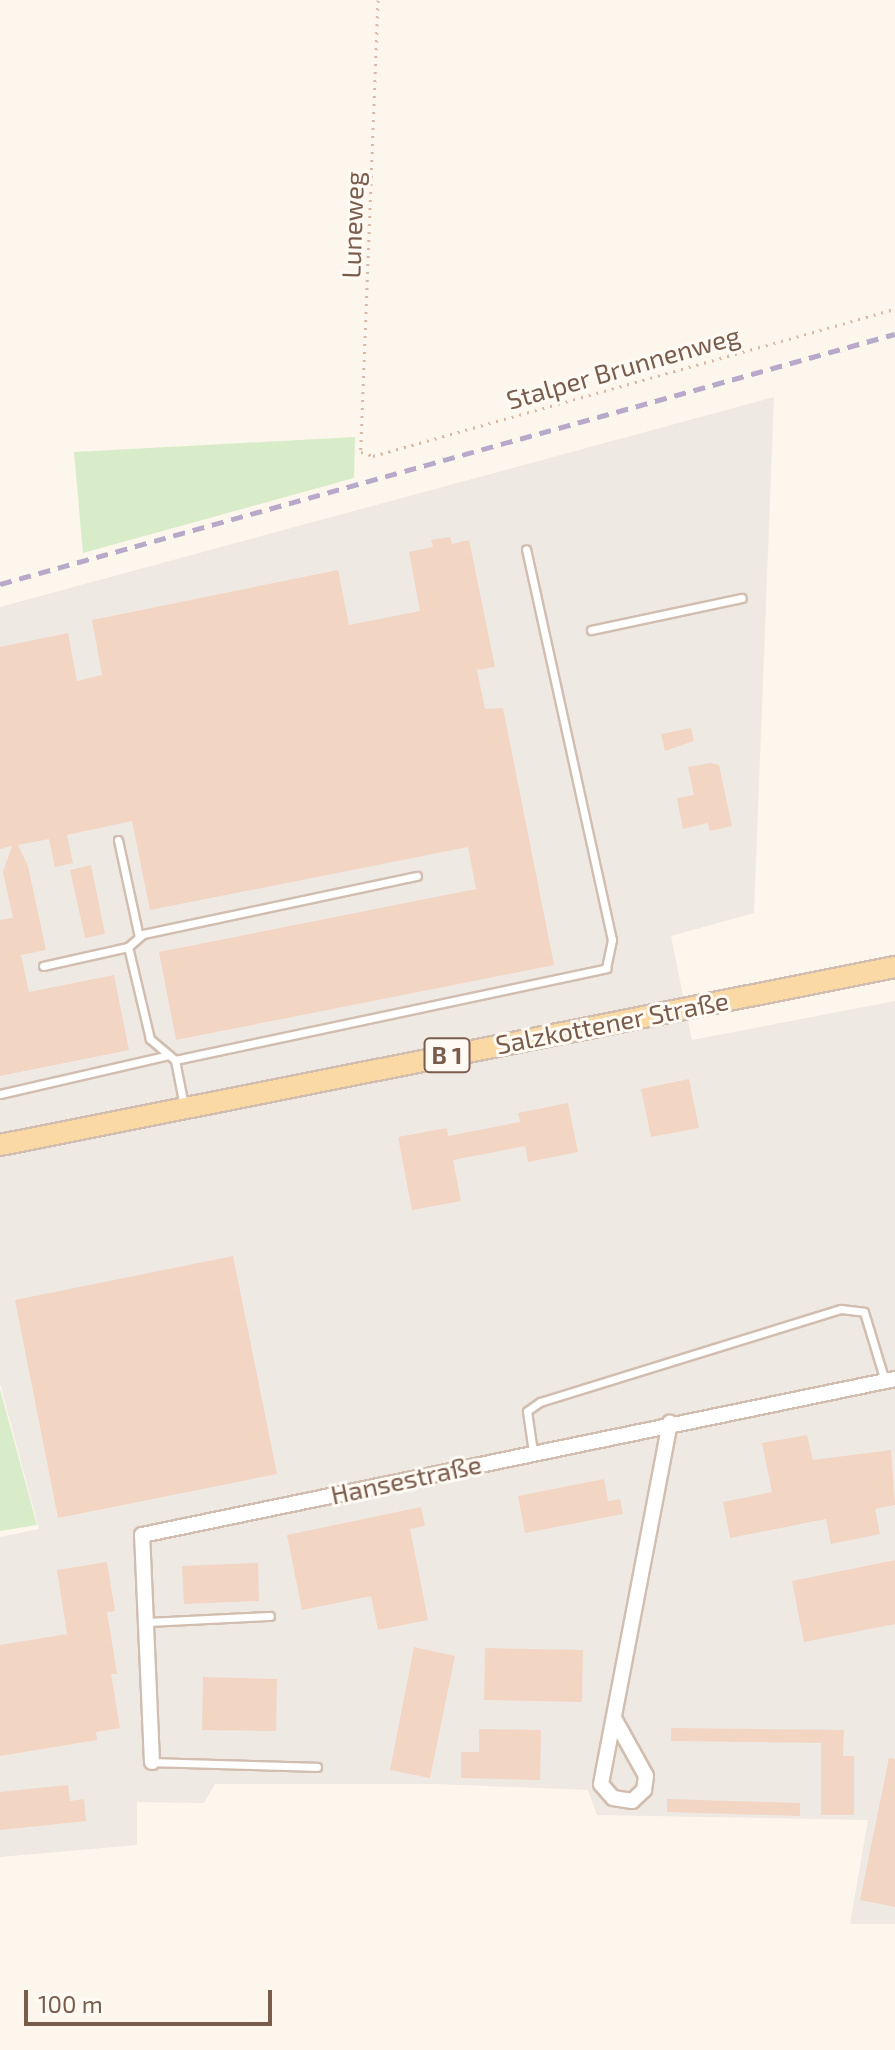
<!DOCTYPE html>
<html>
<head>
<meta charset="utf-8">
<style>
	body { margin:0 }
	#map { position:relative; width:895px; height:2050px; overflow:hidden; background:#fdf6ec; font-family:"Exo 2",sans-serif }
	div>[style] { position:absolute }
	[style*='--x'] { left:calc(var(--x)*1px); top:calc(var(--y)*1px); width:calc(var(--w)*1px); rotate:calc(var(--a)*1deg) }
	.industrial>* { inset:0; background:#efe9e4 }
	.green>* { inset:0; background:#d8ecc9 }
	.building>* { inset:0; background:#f3d5c3 }
	.path>* { height:3px; margin-top:-1.5px; transform-origin:0; background:repeating-linear-gradient(90deg,#d9b8a5 0 2px,transparent 0 8px) }
	.roads { filter:drop-shadow(2px 0 #d1beb0) drop-shadow(-2px 0 #d1beb0) drop-shadow(0 2px #d1beb0) drop-shadow(0 -2px #d1beb0) }
	.lane>* { height:7px; margin:-3.5px; padding:0 3.5px; transform-origin:3.5px; border-radius:3.5px; background:#fff }
	.street>* { height:14px; margin:-7px; padding:0 7px; transform-origin:7px; border-radius:7px; background:#fff }
	.primary>* { height:20px; margin:-10px; padding:0 10px; transform-origin:10px; border-radius:10px; background:#fbd9a5 }
	.rail>* { height:5px; margin-top:-2.5px; transform-origin:0; background:repeating-linear-gradient(90deg,#b9a8c9 0 12px,transparent 0 20px) }
	span { translate:-50% -50%; white-space:nowrap; text-align:center; line-height:1.15; -webkit-text-stroke:6px #fffaf3; paint-order:stroke }
	.shield-label span { padding:2px 6px; background:#fffaf3; border:2px solid; border-radius:6px; -webkit-text-stroke-width:0 }
	.shield-label { font-size:24px; color:#7a5c4d; font-weight:700 }
	.street-label { font-size:26px; color:#7a5c4d }
	.scale { position:absolute; left:24px; top:1990px; width:248px; height:36px; box-sizing:border-box; border:4px solid #7a5c4d; border-top:0; padding-left:10px; font-size:24px; line-height:28px; white-space:nowrap; color:#7a5c4d; -webkit-text-stroke:6px #fffaf3; paint-order:stroke }
</style>
</head>
<body>
<div id="map">
	<div class="industrial">
		<div style="clip-path:polygon(774px 397px,754px 913px,671px 936px,692px 1040px,895px 1001px,895px 1924px,850px 1924px,868px 1820px,597px 1815px,588px 1790px,438px 1784px,215px 1784px,204px 1803px,137px 1802px,137px 1845px,0 1857px,0 1537px,39px 1529px,0 1384px,0 607px)"></div>
	</div>
	<div class="green">
		<div style="clip-path:polygon(355px 437px,354px 478px,83px 553px,74px 452px)"></div>
		<div style="clip-path:polygon(0 1389px,37px 1525px,0 1531px)"></div>
	</div>
	<div class="building">
		<div style="clip-path:polygon(450px 537px,452px 544px,469px 540px,495px 667px,477px 670px,485px 709px,503px 708px,554px 965px,176px 1040px,159px 952px,476px 889px,468px 847px,150px 910px,132px 821px,67px 835px,73px 863px,55px 867px,49px 839px,18px 845px,28px 866px,46px 950px,21px 955px,29px 992px,114px 975px,129px 1050px,0 1076px,0 920px,13px 918px,3px 872px,12px 846px,0 849px,0 647px,68px 633px,77px 681px,102px 675px,92px 620px,338px 570px,349px 625px,420px 611px,409px 552px,433px 547px,431px 540px)"></div>
		<div style="clip-path:polygon(691px 728px,694px 741px,665px 751px,661px 734px)"></div>
		<div style="clip-path:polygon(711px 763px,719px 765px,732px 826px,710px 831px,708px 823px,683px 829px,677px 798px,694px 795px,688px 767px)"></div>
		<div style="clip-path:polygon(91px 865px,105px 934px,85px 938px,70px 870px)"></div>
		<div style="clip-path:polygon(689px 1079px,699px 1128px,651px 1137px,641px 1089px)"></div>
		<div style="clip-path:polygon(568px 1103px,578px 1152px,528px 1162px,525px 1146px,453px 1160px,461px 1201px,412px 1210px,398px 1137px,447px 1128px,448px 1136px,520px 1122px,518px 1113px)"></div>
		<div style="clip-path:polygon(233px 1256px,277px 1474px,58px 1518px,15px 1300px)"></div>
		<div style="clip-path:polygon(807px 1435px,813px 1460px,891px 1450px,895px 1505px,875px 1509px,880px 1534px,831px 1544px,826px 1519px,730px 1538px,723px 1502px,772px 1492px,762px 1443px)"></div>
		<div style="clip-path:polygon(604px 1479px,608px 1501px,620px 1499px,623px 1514px,525px 1533px,518px 1496px)"></div>
		<div style="clip-path:polygon(421px 1507px,425px 1526px,410px 1529px,428px 1620px,378px 1630px,371px 1596px,302px 1610px,287px 1535px)"></div>
		<div style="clip-path:polygon(895px 1560px,895px 1624px,804px 1642px,792px 1581px)"></div>
		<div style="clip-path:polygon(107px 1562px,115px 1611px,107px 1612px,117px 1674px,111px 1674px,120px 1728px,96px 1732px,97px 1740px,0 1756px,0 1645px,67px 1634px,57px 1570px)"></div>
		<div style="clip-path:polygon(258px 1563px,259px 1601px,184px 1604px,182px 1566px)"></div>
		<div style="clip-path:polygon(414px 1647px,455px 1656px,430px 1778px,390px 1770px)"></div>
		<div style="clip-path:polygon(485px 1648px,583px 1650px,582px 1702px,484px 1700px)"></div>
		<div style="clip-path:polygon(203px 1677px,277px 1679px,276px 1731px,202px 1730px)"></div>
		<div style="clip-path:polygon(671px 1728px,844px 1730px,843px 1756px,854px 1756px,854px 1815px,821px 1815px,821px 1743px,671px 1741px)"></div>
		<div style="clip-path:polygon(479px 1729px,541px 1730px,540px 1780px,461px 1778px,461px 1752px,479px 1752px)"></div>
		<div style="clip-path:polygon(889px 1758px,895px 1759px,895px 1907px,860px 1900px)"></div>
		<div style="clip-path:polygon(68px 1785px,70px 1801px,84px 1799px,86px 1821px,0 1830px,0 1792px)"></div>
		<div style="clip-path:polygon(667px 1799px,800px 1803px,800px 1816px,667px 1812px)"></div>
	</div>
	<div class="path">
		<div style="--x:378;--y:0;--w:452;--a:92.2"></div>
		<div style="--x:361;--y:452;--w:13;--a:18"></div>
		<div style="--x:373;--y:456;--w:542;--a:-15.73"></div>
	</div>
	<div class="roads">
		<div class="lane">
			<div style="--x:591;--y:630;--w:154;--a:-12"></div>
			<div style="--x:118;--y:840;--w:99;--a:77.8"></div>
			<div style="--x:43;--y:966;--w:87;--a:-12.6"></div>
			<div style="--x:175;--y:1060;--w:33;--a:-140"></div>
			<div style="--x:150;--y:1039;--w:95;--a:-103.4"></div>
			<div style="--x:128;--y:947;--w:20;--a:-41"></div>
			<div style="--x:143;--y:934;--w:280;--a:-12"></div>
			<div style="--x:0;--y:1094;--w:173;--a:-13"></div>
			<div style="--x:184;--y:1106;--w:47;--a:-101.1"></div>
			<div style="--x:175;--y:1060;--w:441;--a:-12"></div>
			<div style="--x:606;--y:968;--w:29;--a:-78"></div>
			<div style="--x:612;--y:940;--w:400;--a:-102.4"></div>
			<div style="--x:533;--y:1452;--w:41;--a:-98.3"></div>
			<div style="--x:527;--y:1411;--w:16;--a:-35"></div>
			<div style="--x:540;--y:1402;--w:315;--a:-17.2"></div>
			<div style="--x:841;--y:1309;--w:23;--a:7"></div>
			<div style="--x:864;--y:1312;--w:72;--a:73.1"></div>
			<div style="--x:146;--y:1622;--w:124;--a:-2.8"></div>
			<div style="--x:152;--y:1762;--w:165;--a:1.7"></div>
		</div>
		<div class="street">
			<div style="--x:615;--y:1720;--w:64;--a:61"></div>
			<div style="--x:646;--y:1776;--w:14;--a:98"></div>
			<div style="--x:644;--y:1790;--w:16;--a:137"></div>
			<div style="--x:632;--y:1801;--w:19;--a:-171"></div>
			<div style="--x:613;--y:1798;--w:18;--a:-131"></div>
			<div style="--x:601;--y:1784;--w:368;--a:-79.2"></div>
			<div style="--x:152;--y:1762;--w:227;--a:-92.5"></div>
			<div style="--x:142;--y:1535;--w:769;--a:-11.7"></div>
		</div>
		<div class="primary">
			<div style="--x:0;--y:1145;--w:913;--a:-11.25"></div>
		</div>
	</div>
	<div class="rail">
		<div style="--x:0;--y:584;--w:929;--a:-15.61"></div>
	</div>
	<div class="shield-label">
		<span style="left:447px;top:1055px">B 1</span>
	</div>
	<div class="street-label">
		<span style="left:352px;top:225px;rotate:-88deg">Luneweg</span>
		<span style="left:623px;top:367px;rotate:-16deg">Stalper Brunnenweg</span>
		<span style="left:612px;top:1022px;rotate:-11deg">Salzkottener Straße</span>
		<span style="left:406px;top:1479px;rotate:-12deg">Hansestraße</span>
	</div>
	<div class="scale">100 m</div>
</div>
</body>
</html>
